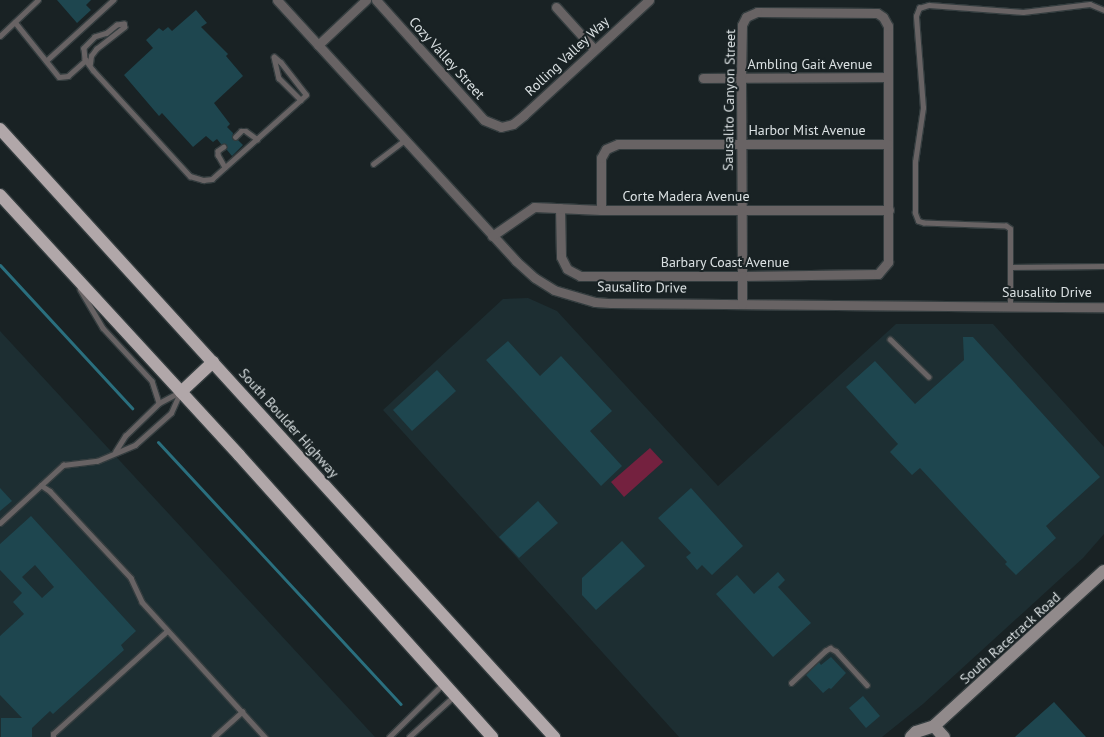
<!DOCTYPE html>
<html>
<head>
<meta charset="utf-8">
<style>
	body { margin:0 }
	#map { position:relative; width:1104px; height:737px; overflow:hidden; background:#192224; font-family:"PT Sans",sans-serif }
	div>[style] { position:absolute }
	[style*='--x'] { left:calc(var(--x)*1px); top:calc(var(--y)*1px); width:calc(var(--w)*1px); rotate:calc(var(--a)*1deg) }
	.built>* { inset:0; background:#1d2e32 }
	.green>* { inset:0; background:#74213f }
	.stream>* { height:3px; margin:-1.5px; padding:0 1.5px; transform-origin:1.5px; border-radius:1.5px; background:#2a6f7e }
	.building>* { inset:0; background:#1e464f }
	.roads { filter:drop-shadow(1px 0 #343d3f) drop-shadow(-1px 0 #343d3f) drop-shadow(0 1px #343d3f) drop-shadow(0 -1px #343d3f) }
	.lane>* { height:4.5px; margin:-2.25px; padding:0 2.25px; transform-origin:2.25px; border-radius:2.25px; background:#686364 }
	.street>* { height:9px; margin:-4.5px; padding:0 4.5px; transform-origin:4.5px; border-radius:4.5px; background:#686364 }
	.secondary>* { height:12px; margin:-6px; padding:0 6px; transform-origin:6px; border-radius:6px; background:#918a8b }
	.primary>* { height:12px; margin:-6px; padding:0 6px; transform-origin:6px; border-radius:6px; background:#b1a7a9 }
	span { translate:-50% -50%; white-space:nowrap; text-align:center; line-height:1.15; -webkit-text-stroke:4px #192224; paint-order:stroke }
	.street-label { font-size:14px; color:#dae0e2 }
</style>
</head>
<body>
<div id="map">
	<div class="built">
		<div style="clip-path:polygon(528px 298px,557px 311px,718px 486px,896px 324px,993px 324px,1104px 447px,1104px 534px,1083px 558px,923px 704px,882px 737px,679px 737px,383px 410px,503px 299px)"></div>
		<div style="clip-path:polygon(0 331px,375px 737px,0 737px)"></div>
	</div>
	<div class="green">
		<div style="clip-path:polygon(650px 448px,663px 462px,624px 497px,611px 482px)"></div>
	</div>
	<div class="stream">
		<div style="--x:0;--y:265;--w:195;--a:47.3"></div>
		<div style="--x:158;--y:442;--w:357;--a:47.2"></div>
	</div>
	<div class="building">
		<div style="clip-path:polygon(57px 0,91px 0,86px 5px,91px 10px,77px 23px)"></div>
		<div style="clip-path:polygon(196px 10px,207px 23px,201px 27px,228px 54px,226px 56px,243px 76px,214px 103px,230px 124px,227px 127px,233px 133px,232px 139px,238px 140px,243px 145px,232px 156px,227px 150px,226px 144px,221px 144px,217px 139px,213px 142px,206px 136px,193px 147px,162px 113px,159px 116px,124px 75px,153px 48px,146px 40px,159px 28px,163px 31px,168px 27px,172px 31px)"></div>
		<div style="clip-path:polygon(963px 337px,973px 337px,1100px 477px,1046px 526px,1056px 538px,1016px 575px,1005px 564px,1007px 562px,920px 468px,912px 475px,890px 452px,898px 444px,846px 387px,875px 361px,915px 404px,964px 360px)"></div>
		<div style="clip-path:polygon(508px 341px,540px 376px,561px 356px,612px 411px,590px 431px,622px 466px,601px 486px,486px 360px)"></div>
		<div style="clip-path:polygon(437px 370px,456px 391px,412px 431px,393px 410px)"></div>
		<div style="clip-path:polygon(0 488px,12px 501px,0 511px)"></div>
		<div style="clip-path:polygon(691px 488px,743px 546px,712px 575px,702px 565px,697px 570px,686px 557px,691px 553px,658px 518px)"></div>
		<div style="clip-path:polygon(538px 501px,558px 523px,519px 558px,499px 537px)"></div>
		<div style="clip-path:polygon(evenodd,31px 516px,136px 631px,121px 645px,124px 650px,53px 714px,50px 711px,32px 728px,32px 737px,1px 737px,1px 718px,22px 718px,0 695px,0 636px,24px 614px,13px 602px,22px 593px,0 570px,0 544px,31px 516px,35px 565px,54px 587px,42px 598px,22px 577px,35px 565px)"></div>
		<div style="clip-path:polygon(622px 541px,645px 566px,596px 610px,582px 595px,582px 578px)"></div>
		<div style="clip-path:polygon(778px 572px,785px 580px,778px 587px,811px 623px,773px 657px,716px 594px,737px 575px,754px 594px)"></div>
		<div style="clip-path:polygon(831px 657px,846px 673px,831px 689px,829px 688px,823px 693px,806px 675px,819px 662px,821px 665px)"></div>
		<div style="clip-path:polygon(863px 696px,880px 716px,866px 728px,849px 708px)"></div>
		<div style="clip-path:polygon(1054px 702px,1086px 737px,1015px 737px)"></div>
	</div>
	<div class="roads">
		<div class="lane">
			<div style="--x:15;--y:22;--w:70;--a:51.3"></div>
			<div style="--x:59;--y:77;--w:9;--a:-6"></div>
			<div style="--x:68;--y:76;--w:24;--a:-42"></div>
			<div style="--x:124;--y:24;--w:7;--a:172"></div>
			<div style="--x:117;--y:25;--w:13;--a:141"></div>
			<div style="--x:107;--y:33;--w:13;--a:162"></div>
			<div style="--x:95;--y:37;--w:16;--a:135"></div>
			<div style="--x:84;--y:48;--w:11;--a:85"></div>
			<div style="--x:85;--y:59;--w:14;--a:54"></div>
			<div style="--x:93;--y:70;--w:144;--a:47.5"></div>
			<div style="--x:190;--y:176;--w:14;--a:17"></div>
			<div style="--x:203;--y:180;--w:9;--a:-6"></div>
			<div style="--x:212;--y:179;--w:126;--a:-41.8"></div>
			<div style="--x:306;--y:95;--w:41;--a:-128"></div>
			<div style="--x:281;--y:63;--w:9;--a:-139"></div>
			<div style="--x:0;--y:36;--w:52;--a:-43.5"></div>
			<div style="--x:274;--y:57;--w:22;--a:77"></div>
			<div style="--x:279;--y:78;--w:31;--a:45"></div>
			<div style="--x:46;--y:61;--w:91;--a:-42.3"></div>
			<div style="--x:90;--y:64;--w:8;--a:-83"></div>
			<div style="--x:91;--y:56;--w:9;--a:-54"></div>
			<div style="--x:96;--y:49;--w:36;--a:-38"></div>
			<div style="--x:124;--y:27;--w:3;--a:-90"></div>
			<div style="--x:235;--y:137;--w:8;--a:-45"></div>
			<div style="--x:241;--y:131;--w:5;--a:0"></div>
			<div style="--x:246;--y:131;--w:14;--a:36"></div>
			<div style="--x:224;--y:147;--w:7;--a:146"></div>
			<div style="--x:218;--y:151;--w:4;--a:90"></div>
			<div style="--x:218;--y:155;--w:14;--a:60"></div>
			<div style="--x:373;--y:164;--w:40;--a:-37"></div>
			<div style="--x:1010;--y:267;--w:94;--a:-0.6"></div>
			<div style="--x:80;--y:289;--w:45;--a:59.5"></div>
			<div style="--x:103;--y:328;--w:72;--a:47.2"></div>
			<div style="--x:152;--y:381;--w:23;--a:72"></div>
			<div style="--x:1010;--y:307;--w:78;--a:-90"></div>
			<div style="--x:1010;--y:229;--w:5;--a:-143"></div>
			<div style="--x:1006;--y:226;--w:82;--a:-177.9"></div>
			<div style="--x:924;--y:223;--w:6;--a:-162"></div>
			<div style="--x:918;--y:221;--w:9;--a:-111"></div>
			<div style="--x:915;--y:213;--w:51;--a:-90"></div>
			<div style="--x:915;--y:162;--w:55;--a:-81.6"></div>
			<div style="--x:923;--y:108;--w:92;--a:-94.4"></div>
			<div style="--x:916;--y:16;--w:9;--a:-69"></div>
			<div style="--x:919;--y:8;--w:10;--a:-17"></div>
			<div style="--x:929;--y:5;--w:94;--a:4.3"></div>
			<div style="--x:1023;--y:12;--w:67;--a:-6.8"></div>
			<div style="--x:1090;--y:4;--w:15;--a:23"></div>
			<div style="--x:890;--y:339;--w:54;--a:44.3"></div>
			<div style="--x:115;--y:452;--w:19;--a:-58"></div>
			<div style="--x:125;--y:436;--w:47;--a:-44.1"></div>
			<div style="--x:159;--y:403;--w:24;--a:-28"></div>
			<div style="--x:41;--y:485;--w:11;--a:34"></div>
			<div style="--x:50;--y:491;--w:119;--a:47"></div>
			<div style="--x:131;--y:578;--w:26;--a:65"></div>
			<div style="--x:142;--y:602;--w:183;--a:47.7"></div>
			<div style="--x:0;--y:523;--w:86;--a:-42.6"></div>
			<div style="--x:63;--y:465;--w:34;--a:-7"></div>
			<div style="--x:97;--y:461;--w:41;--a:-22.8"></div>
			<div style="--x:135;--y:445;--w:48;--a:-41.6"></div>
			<div style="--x:171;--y:413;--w:22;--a:-66"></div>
			<div style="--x:791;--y:683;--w:47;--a:-43.3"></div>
			<div style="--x:825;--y:651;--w:6;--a:-31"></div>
			<div style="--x:830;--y:648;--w:7;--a:27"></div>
			<div style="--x:836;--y:651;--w:46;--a:47.6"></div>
			<div style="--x:53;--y:737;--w:3;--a:-90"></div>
			<div style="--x:53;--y:734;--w:154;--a:-42.1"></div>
			<div style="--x:214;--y:737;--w:38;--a:-42"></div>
			<div style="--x:389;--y:737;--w:76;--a:-44.5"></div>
			<div style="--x:409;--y:737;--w:61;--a:-42.3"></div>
		</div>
		<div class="street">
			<div style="--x:277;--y:0;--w:354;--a:47.5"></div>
			<div style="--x:516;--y:261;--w:25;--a:42"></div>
			<div style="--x:535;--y:278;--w:22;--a:32"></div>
			<div style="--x:554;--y:290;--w:43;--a:16.3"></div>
			<div style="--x:595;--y:302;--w:16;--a:4"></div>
			<div style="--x:611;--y:303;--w:493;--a:0.5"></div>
			<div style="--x:376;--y:0;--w:161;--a:48"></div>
			<div style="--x:484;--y:120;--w:18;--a:22"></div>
			<div style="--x:501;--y:127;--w:12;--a:-14"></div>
			<div style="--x:513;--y:124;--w:14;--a:-39"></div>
			<div style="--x:524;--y:115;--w:170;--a:-42.6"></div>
			<div style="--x:556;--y:7;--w:57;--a:47.9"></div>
			<div style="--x:318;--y:45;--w:66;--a:-43.2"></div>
			<div style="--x:703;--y:78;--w:185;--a:-0.3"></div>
			<div style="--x:560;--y:208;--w:49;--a:88.8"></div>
			<div style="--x:561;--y:257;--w:13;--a:63"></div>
			<div style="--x:567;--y:269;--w:15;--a:28"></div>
			<div style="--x:580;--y:276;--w:162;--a:0"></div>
			<div style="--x:742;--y:276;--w:136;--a:-0.8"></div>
			<div style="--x:878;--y:274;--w:16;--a:-50"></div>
			<div style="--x:888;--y:262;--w:236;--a:-90"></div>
			<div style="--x:888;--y:26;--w:10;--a:-119"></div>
			<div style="--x:883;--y:17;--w:7;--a:-146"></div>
			<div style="--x:877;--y:13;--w:120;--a:-179.5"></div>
			<div style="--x:757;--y:12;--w:12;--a:156"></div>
			<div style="--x:746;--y:17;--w:9;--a:117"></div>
			<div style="--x:742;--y:25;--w:53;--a:91.1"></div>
			<div style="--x:741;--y:78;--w:198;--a:89.7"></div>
			<div style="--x:742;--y:276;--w:28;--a:90"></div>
			<div style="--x:601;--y:210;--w:52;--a:-90"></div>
			<div style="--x:601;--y:158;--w:10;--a:-61"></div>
			<div style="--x:606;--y:149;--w:13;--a:-23"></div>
			<div style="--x:618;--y:144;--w:270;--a:0"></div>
			<div style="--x:492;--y:236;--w:51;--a:-34.6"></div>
			<div style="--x:534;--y:207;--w:67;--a:2.6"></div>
			<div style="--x:601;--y:210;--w:288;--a:0"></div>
		</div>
		<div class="secondary">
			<div style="--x:934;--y:726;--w:15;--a:48"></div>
			<div style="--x:911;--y:737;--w:7;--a:-45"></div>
			<div style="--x:916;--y:732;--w:19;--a:-18"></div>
			<div style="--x:934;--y:726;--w:230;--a:-42.4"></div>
		</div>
		<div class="primary">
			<div style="--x:0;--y:129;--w:823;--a:47.66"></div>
			<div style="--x:0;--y:195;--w:353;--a:47.4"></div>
			<div style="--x:239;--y:455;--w:379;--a:48.1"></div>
			<div style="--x:181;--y:392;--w:44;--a:-43.2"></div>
		</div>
	</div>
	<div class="street-label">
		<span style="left:567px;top:56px;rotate:-43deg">Rolling Valley Way</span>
		<span style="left:447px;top:58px;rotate:48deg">Cozy Valley Street</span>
		<span style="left:810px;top:64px">Ambling Gait Avenue</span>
		<span style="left:729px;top:100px;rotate:-89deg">Sausalito Canyon Street</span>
		<span style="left:807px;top:130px">Harbor Mist Avenue</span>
		<span style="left:686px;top:196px">Corte Madera Avenue</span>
		<span style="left:725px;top:262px">Barbary Coast Avenue</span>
		<span style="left:642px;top:287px;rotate:1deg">Sausalito Drive</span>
		<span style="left:1047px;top:292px">Sausalito Drive</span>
		<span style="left:289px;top:423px;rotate:48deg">South Boulder Highway</span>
		<span style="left:1010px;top:638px;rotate:-42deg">South Racetrack Road</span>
	</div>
</div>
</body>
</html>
